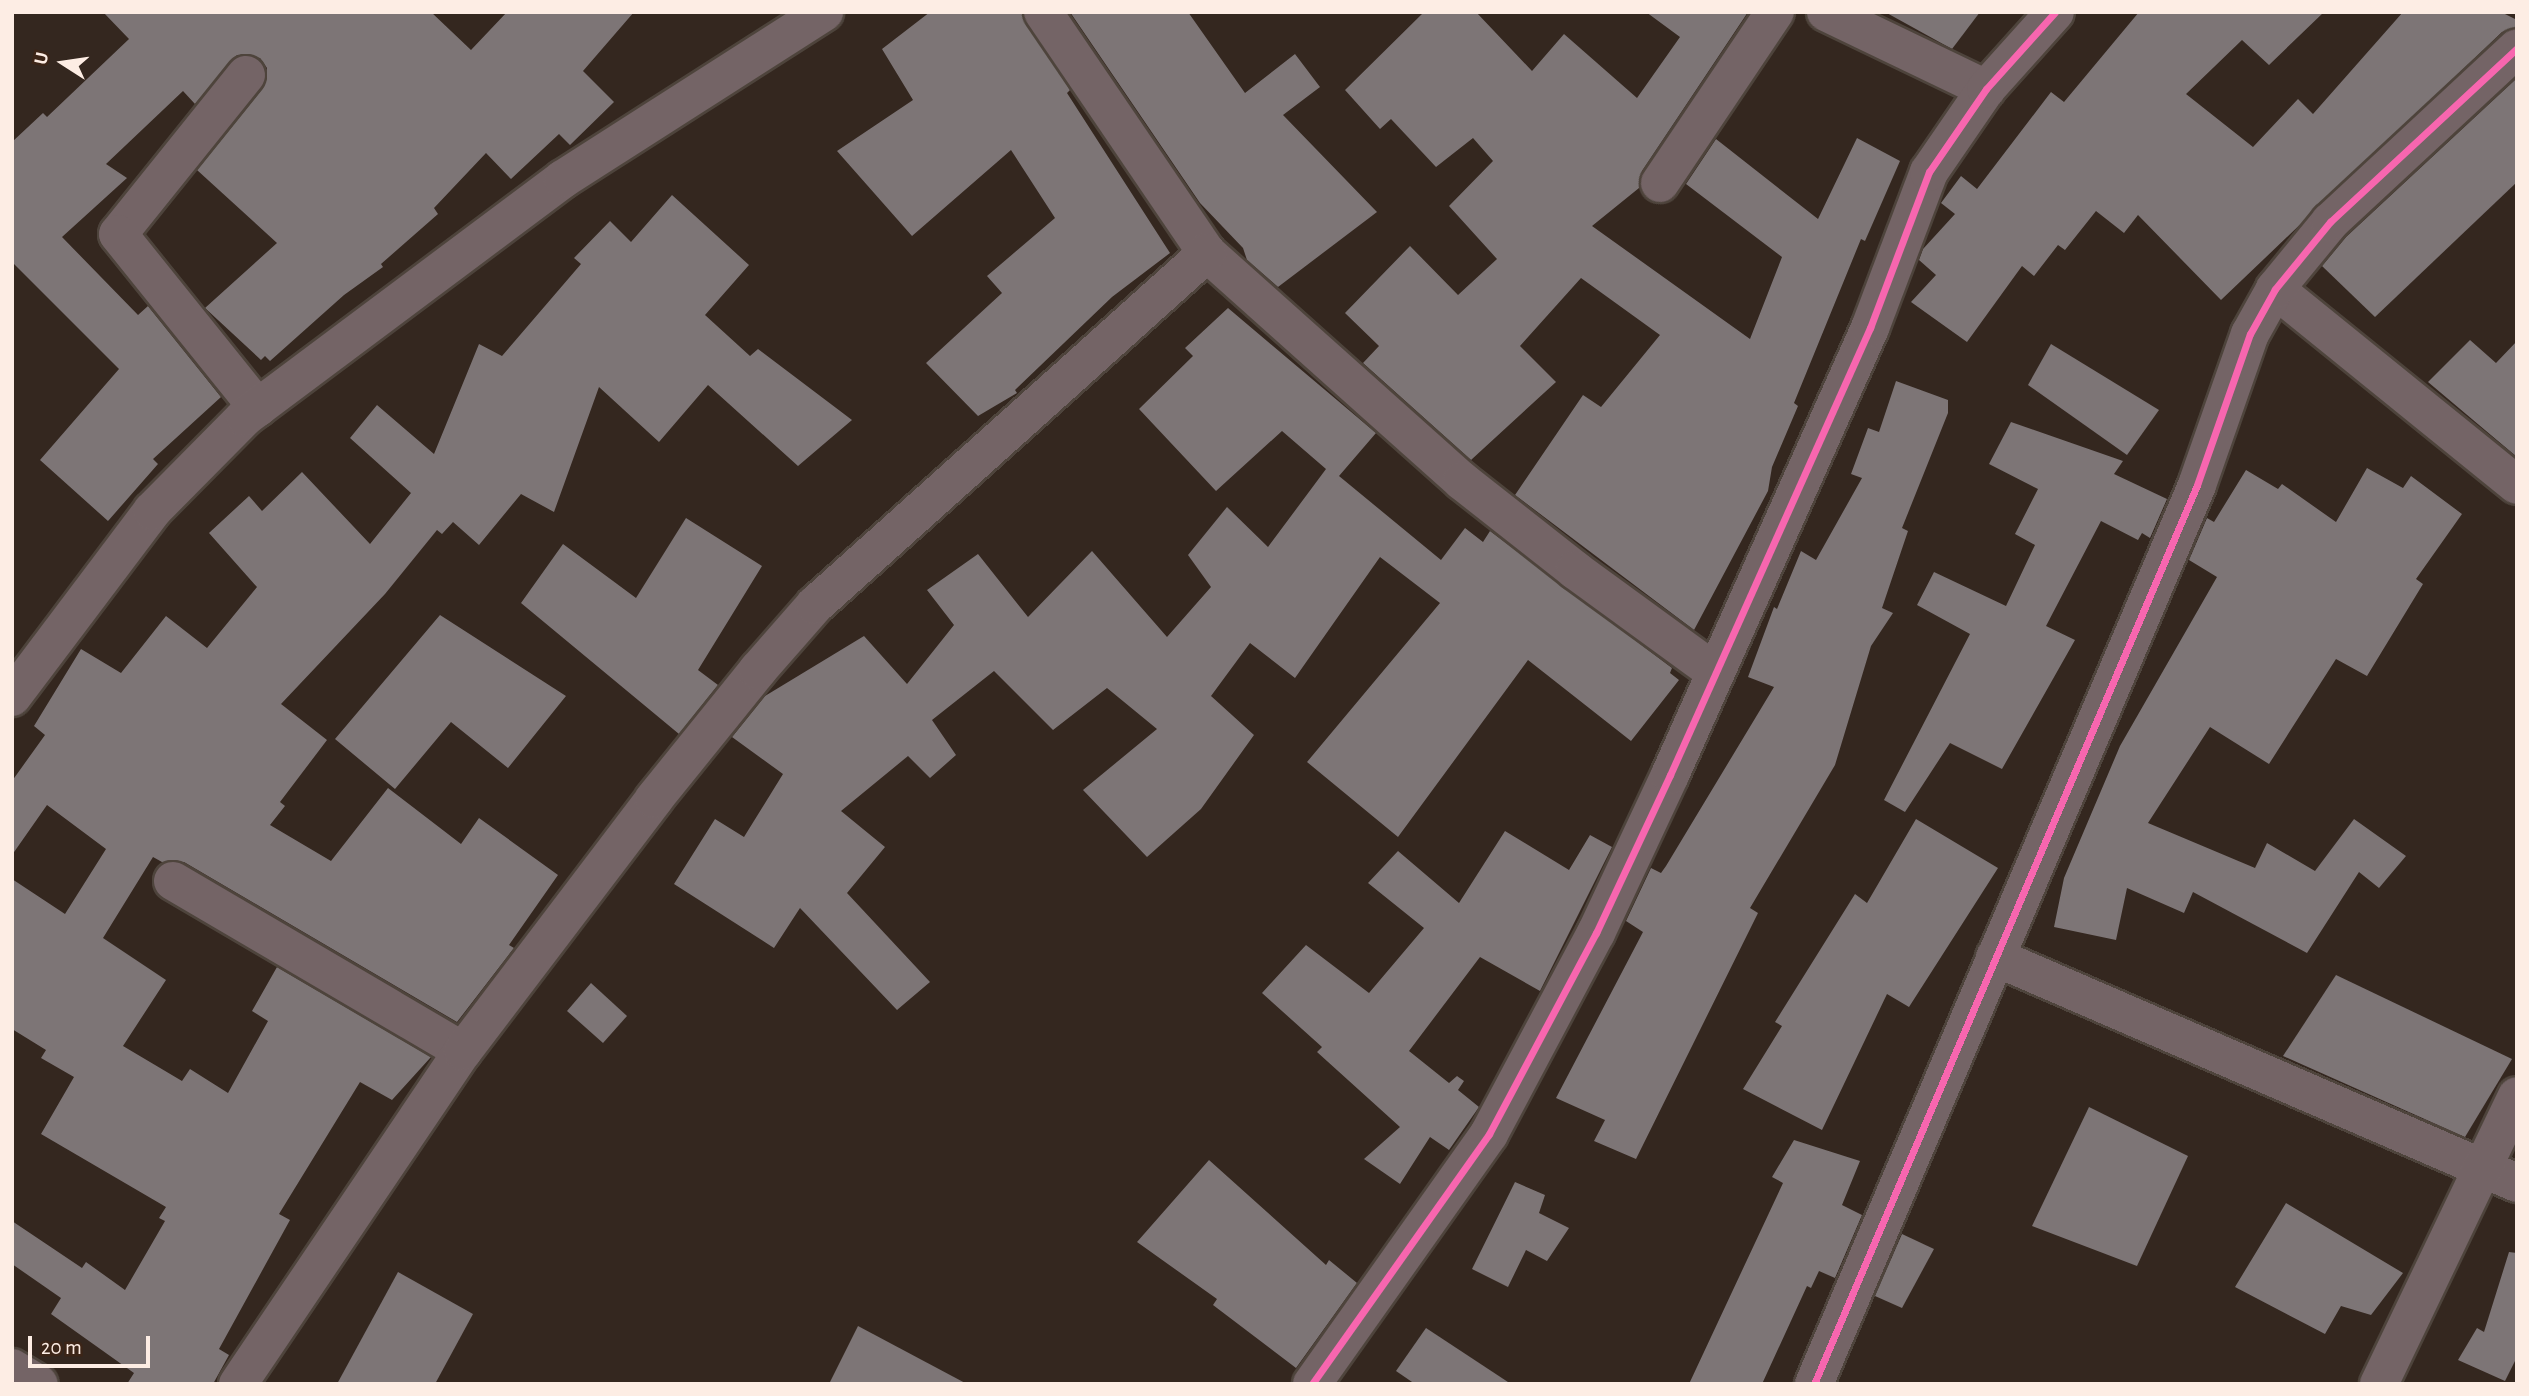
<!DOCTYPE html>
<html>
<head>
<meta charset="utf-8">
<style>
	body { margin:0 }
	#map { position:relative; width:2529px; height:1396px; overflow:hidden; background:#34271f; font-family:"Alegreya Sans",sans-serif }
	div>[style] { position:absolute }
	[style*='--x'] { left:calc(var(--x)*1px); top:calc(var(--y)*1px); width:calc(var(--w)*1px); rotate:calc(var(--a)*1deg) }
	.building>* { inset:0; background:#7d7576 }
	.roads { filter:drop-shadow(2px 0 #4e443c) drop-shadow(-2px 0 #4e443c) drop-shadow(0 2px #4e443c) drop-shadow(0 -2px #4e443c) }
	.minor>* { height:38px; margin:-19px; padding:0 19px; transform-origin:19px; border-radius:19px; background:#746466 }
	.cycleway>* { height:7px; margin:-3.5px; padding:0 3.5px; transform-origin:3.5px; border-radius:3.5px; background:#f766af }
	span { translate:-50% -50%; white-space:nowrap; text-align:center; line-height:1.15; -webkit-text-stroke:7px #3c2517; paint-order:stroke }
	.frame { position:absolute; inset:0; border:14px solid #fdede4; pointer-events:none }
	.north { position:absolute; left:28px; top:28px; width:70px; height:70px; -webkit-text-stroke:5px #3c2517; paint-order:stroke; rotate:282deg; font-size:19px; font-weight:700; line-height:28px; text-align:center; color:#fdede4 }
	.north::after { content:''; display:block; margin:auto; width:24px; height:32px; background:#fdede4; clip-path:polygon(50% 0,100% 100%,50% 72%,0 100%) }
	.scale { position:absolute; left:28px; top:1336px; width:122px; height:32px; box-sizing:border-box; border:4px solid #fdede4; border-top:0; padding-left:9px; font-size:21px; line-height:24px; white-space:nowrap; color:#fdede4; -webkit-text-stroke:5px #3c2517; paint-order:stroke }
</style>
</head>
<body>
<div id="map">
	<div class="building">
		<div style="clip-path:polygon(103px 12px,431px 12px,471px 50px,507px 12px,634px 12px,583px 71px,614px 102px,570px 145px,559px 134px,511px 179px,486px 153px,434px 208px,438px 214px,381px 264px,383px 267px,344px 295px,270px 361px,265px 356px,261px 360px,205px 308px,277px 243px,197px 170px,263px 88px,267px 68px,260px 58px,237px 55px,195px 104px,183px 91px,106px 164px,127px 178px,62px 237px,138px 315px,148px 306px,221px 397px,153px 459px,158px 464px,108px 521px,40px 460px,119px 369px,12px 262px,12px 142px,43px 113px,47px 117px,129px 39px)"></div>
		<div style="clip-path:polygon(930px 12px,1021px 12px,1070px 90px,1067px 93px,1170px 253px,1112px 297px,1015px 390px,1017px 393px,978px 416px,926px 363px,1002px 293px,987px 276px,1055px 218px,1011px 150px,912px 236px,837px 151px,913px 100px,882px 49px)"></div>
		<div style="clip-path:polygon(1070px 12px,1188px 12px,1245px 93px,1295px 54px,1320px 87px,1283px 115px,1377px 212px,1278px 287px,1247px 260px,1243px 248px,1200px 203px)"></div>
		<div style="clip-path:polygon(1424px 12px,1476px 12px,1532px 71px,1564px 34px,1637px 98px,1680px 37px,1646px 12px,1748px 12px,1642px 171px,1639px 188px,1592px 226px,1750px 339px,1782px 257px,1686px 184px,1716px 139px,1818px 219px,1857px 138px,1900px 161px,1865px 241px,1861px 239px,1794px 403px,1798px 406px,1772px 467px,1768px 491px,1694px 630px,1515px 495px,1583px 395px,1601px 407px,1660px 335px,1581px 278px,1520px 346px,1556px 382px,1471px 460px,1363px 363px,1379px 346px,1345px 313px,1410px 246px,1458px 295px,1497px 259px,1449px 206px,1493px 161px,1473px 138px,1436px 167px,1391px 119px,1380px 129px,1345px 90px)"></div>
		<div style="clip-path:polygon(1885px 12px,1980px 12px,1952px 49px)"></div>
		<div style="clip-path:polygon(2139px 12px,2324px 12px,2269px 65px,2242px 40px,2186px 94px,2253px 147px,2298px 99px,2313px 114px,2403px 12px,2501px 12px,2517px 20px,2517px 27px,2502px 32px,2221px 300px,2138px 215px,2124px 233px,2096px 211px,2065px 250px,2058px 245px,2034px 276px,2022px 266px,1967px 342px,1911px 302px,1936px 275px,1919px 260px,1923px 249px,1955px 214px,1941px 203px,1961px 176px,1977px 189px,2051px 92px,2064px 102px)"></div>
		<div style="clip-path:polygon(2517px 78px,2517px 182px,2375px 317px,2322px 266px,2346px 237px)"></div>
		<div style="clip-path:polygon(672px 195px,749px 265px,705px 315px,750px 356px,758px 349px,852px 420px,798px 466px,708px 385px,659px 442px,599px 387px,554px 512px,521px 494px,479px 545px,453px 522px,442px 534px,437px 530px,385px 594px,281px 704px,327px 740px,280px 802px,285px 806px,270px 825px,331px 861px,388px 788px,461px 844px,479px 818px,558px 875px,509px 945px,514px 948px,457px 1022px,184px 862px,162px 862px,153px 857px,103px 938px,166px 980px,123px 1046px,182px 1081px,190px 1069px,228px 1093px,268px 1021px,252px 1011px,277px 967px,431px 1057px,392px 1100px,360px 1082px,279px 1214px,290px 1220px,219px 1349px,229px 1355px,213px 1384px,127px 1384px,134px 1373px,51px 1314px,61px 1298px,12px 1264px,12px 1221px,82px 1268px,86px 1262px,125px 1290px,165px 1221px,159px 1218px,166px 1207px,41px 1134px,74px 1077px,41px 1058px,46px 1050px,12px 1029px,12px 879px,65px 914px,106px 849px,47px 805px,12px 855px,12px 781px,45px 735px,34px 726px,81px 649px,121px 673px,166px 616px,207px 648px,257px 587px,209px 533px,249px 496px,262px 511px,302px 472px,370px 544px,411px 493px,350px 438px,377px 405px,434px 454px,479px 344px,502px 356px,581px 264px,574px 258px,610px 221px,631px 242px)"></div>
		<div style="clip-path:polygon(1228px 308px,1376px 433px,1339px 476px,1441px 560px,1465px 528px,1483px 542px,1490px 531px,1672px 668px,1670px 673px,1679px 680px,1631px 741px,1528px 660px,1398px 837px,1307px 762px,1440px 603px,1380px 557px,1295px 678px,1250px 643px,1211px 696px,1254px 735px,1201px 809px,1147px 857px,1083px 790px,1157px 729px,1107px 688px,1053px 730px,994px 671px,932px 720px,956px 755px,930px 778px,908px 756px,841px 811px,885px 847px,847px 893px,930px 982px,897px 1010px,800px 908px,774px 948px,674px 884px,715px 819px,744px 837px,783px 774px,732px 737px,765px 696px,864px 636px,907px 684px,954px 625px,927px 590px,978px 554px,1028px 617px,1092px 551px,1167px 637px,1211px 587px,1188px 555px,1227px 507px,1268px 547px,1326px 469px,1282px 431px,1216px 491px,1139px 409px,1193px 356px,1185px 348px)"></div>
		<div style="clip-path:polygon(2470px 340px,2496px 363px,2517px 341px,2517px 457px,2428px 382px)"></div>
		<div style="clip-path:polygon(2051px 344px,2159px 410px,2127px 455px,2028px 385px)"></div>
		<div style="clip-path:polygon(1896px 381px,1948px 400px,1948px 413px,1902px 528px,1908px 531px,1882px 608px,1893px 613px,1871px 646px,1835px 765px,1750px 908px,1758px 913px,1636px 1159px,1594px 1141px,1605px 1120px,1556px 1098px,1643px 932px,1626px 921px,1651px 868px,1661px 873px,1666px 866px,1774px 687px,1748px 677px,1774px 607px,1777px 609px,1801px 551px,1816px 560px,1862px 478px,1851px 474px,1868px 428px,1879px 432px)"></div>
		<div style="clip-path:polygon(2011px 422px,2123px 461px,2114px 474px,2167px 499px,2150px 538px,2142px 533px,2138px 540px,2101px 521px,2046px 626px,2075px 640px,2002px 769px,1950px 743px,1905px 812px,1884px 800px,1970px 634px,1917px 605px,1934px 572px,2006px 606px,2035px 545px,2015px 534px,2038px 489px,1989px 464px)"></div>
		<div style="clip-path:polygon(2367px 468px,2403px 488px,2411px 476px,2462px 514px,2416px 579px,2423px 584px,2367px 676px,2336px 659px,2269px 764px,2210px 727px,2148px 823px,2255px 868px,2267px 843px,2315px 871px,2354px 819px,2406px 856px,2379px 888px,2359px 872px,2307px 953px,2193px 892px,2184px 913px,2127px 888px,2116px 940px,2054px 927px,2064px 878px,2120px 746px,2217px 577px,2189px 560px,2207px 518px,2214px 522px,2246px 470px,2278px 489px,2282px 484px,2336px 522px)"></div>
		<div style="clip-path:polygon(686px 518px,762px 566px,698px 670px,718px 685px,679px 734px,521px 603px,563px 544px,636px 598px)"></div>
		<div style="clip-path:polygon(440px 615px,566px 696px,508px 768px,451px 722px,395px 789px,335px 739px)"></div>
		<div style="clip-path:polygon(1916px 819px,1998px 868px,1909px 1007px,1887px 994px,1822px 1130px,1743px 1089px,1782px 1026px,1775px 1022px,1855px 894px,1867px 903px)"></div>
		<div style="clip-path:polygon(1505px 831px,1569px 870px,1590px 835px,1612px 847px,1540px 991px,1480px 957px,1409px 1051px,1449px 1083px,1457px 1076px,1464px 1081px,1458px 1090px,1479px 1107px,1449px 1150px,1430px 1137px,1400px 1184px,1364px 1159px,1400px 1127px,1317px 1052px,1322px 1047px,1262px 993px,1306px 945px,1369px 993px,1424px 928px,1368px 883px,1398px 851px,1459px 903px)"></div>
		<div style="clip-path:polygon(2336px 975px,2512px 1059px,2465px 1137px,2283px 1056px)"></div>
		<div style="clip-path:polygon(591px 983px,627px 1016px,603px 1043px,567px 1011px)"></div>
		<div style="clip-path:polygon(2089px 1107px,2188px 1156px,2137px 1266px,2032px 1226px)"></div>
		<div style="clip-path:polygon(1794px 1140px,1860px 1161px,1842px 1205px,1862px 1215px,1835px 1278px,1819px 1271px,1811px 1288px,1807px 1286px,1762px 1384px,1689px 1384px,1783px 1183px,1772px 1177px)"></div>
		<div style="clip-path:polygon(1209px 1160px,1326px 1265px,1329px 1260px,1357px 1283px,1296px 1368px,1213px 1305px,1217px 1299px,1137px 1242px)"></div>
		<div style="clip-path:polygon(1515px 1182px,1545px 1195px,1539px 1213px,1569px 1228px,1547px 1261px,1526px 1250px,1508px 1287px,1472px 1269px)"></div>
		<div style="clip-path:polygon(2286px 1203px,2403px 1273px,2371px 1315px,2341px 1306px,2325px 1334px,2235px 1287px)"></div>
		<div style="clip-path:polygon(1902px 1234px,1934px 1249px,1902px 1308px,1875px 1296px)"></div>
		<div style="clip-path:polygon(2509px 1252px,2517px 1253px,2517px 1357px,2505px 1381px,2458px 1360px,2477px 1328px,2484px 1332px)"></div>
		<div style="clip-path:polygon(398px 1272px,473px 1314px,435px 1384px,337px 1384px)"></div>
		<div style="clip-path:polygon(858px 1326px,967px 1384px,829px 1384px)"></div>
		<div style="clip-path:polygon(1426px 1328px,1511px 1384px,1415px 1384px,1396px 1371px)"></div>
	</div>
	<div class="roads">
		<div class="minor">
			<div style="--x:1043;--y:12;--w:292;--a:55.8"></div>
			<div style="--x:1207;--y:253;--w:342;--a:41.8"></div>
			<div style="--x:1462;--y:481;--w:144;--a:38.2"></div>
			<div style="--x:1575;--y:570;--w:173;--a:36.1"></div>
			<div style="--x:1826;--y:12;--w:178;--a:25.7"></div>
			<div style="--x:246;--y:75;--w:204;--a:128.8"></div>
			<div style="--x:118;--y:234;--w:223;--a:51.2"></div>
			<div style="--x:1660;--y:183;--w:206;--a:-56.1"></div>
			<div style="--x:2275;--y:289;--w:311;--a:39"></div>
			<div style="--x:12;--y:697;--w:233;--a:-53"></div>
			<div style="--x:152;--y:511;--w:132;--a:-45.3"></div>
			<div style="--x:245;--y:417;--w:397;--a:-36.8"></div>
			<div style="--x:563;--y:179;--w:310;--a:-32.6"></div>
			<div style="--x:173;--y:881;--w:336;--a:30.4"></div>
			<div style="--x:1995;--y:957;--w:569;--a:23.41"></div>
			<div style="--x:12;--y:1368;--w:31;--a:31"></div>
			<div style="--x:238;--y:1384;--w:402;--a:-56"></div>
			<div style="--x:463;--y:1051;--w:316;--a:-52.8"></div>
			<div style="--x:654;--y:799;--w:166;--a:-51.1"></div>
			<div style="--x:758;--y:670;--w:86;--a:-48.8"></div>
			<div style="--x:815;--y:605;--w:527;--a:-41.92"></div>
			<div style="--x:1312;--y:1384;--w:306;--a:-54.7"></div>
			<div style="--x:1489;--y:1134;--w:228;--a:-62"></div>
			<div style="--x:1596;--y:933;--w:174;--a:-64.9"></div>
			<div style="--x:1670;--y:775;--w:490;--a:-65.9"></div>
			<div style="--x:1870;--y:328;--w:167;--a:-69.3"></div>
			<div style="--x:1929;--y:172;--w:101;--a:-55.5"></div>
			<div style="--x:1986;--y:89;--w:103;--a:-48.1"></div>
			<div style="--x:1814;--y:1384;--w:977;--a:-66.92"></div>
			<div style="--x:2197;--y:485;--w:160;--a:-70.7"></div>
			<div style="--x:2250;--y:334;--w:51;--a:-60.9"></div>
			<div style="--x:2275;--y:289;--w:87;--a:-50.6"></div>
			<div style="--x:2330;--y:222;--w:255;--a:-42.9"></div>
			<div style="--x:2379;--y:1384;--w:319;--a:-64.4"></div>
		</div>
	</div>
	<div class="cycleway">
		<div style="--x:1312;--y:1384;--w:306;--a:-54.7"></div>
		<div style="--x:1489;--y:1134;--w:228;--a:-62"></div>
		<div style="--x:1596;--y:933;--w:174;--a:-64.9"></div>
		<div style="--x:1670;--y:775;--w:490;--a:-65.9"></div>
		<div style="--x:1870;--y:328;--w:167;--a:-69.3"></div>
		<div style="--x:1929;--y:172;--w:101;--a:-55.5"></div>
		<div style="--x:1986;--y:89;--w:103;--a:-48.1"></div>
		<div style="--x:1814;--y:1384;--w:977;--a:-66.92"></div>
		<div style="--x:2197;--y:485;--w:160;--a:-70.7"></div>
		<div style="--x:2250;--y:334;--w:51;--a:-60.9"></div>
		<div style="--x:2275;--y:289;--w:87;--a:-50.6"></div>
		<div style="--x:2330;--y:222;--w:255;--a:-42.9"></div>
	</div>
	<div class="frame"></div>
	<div class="north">U</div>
	<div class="scale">20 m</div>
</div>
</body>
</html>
